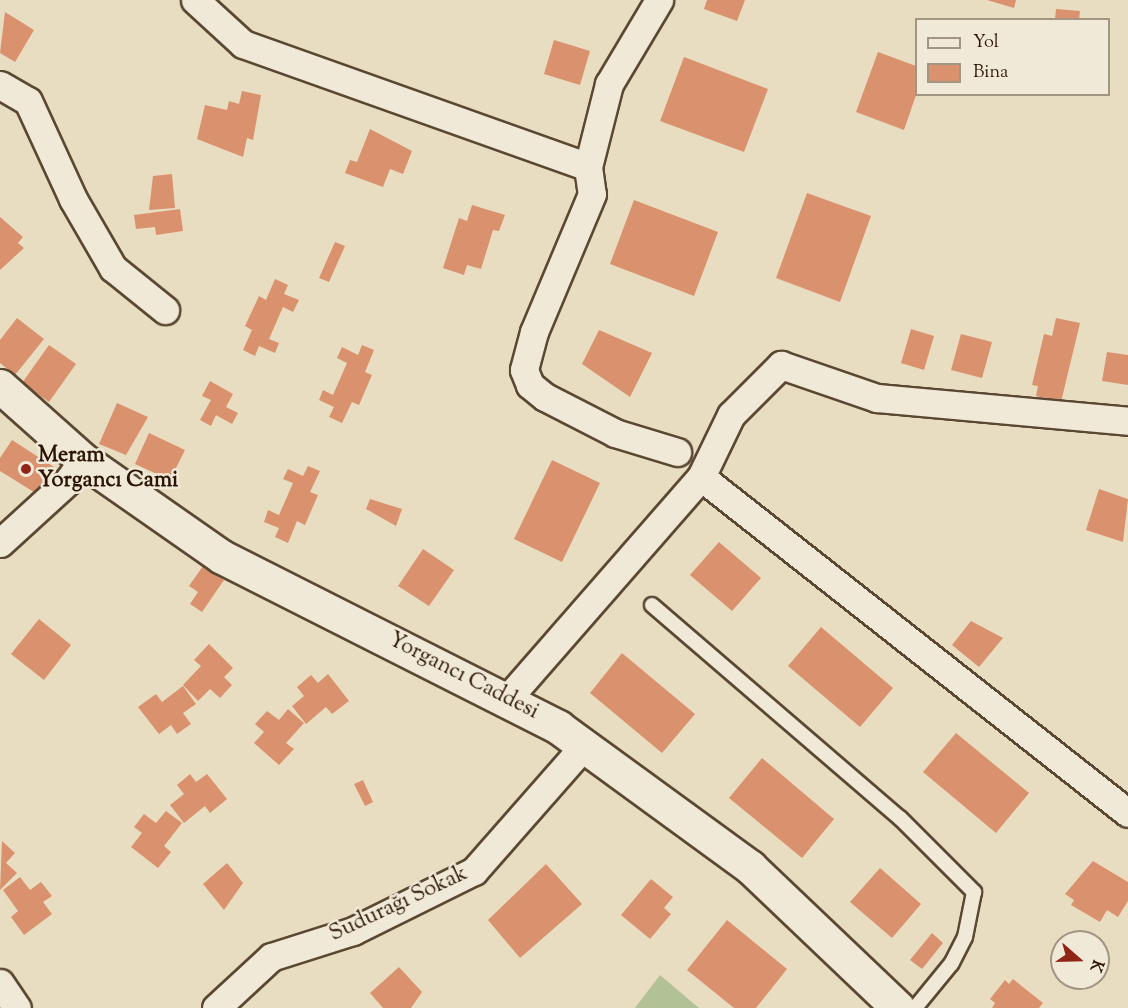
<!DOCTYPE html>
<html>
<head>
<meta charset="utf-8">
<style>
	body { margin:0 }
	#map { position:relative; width:1128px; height:1008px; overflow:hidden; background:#e8ddc1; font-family:"Sorts Mill Goudy",serif }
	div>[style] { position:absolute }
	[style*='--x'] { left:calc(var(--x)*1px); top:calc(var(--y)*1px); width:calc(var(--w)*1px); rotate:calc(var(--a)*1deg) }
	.green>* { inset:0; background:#b2c296 }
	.building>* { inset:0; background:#da926e }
	.roads { filter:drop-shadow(2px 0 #5b4832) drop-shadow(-2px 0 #5b4832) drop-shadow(0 2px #5b4832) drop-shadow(0 -2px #5b4832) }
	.lane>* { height:14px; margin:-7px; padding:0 7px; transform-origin:7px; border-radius:7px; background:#f0e9d7 }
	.street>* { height:27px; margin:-13.5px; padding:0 13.5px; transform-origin:13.5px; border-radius:13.5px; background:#f0e9d7 }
	.secondary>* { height:33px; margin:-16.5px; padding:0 16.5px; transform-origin:16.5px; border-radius:16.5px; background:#f0e9d7 }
	.dots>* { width:16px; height:16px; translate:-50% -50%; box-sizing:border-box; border:3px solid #f0e9d7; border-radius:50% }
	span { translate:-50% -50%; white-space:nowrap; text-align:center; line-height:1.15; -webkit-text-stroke:5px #f0e9d7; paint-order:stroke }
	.poi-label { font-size:22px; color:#2c1603; font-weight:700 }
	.left { translate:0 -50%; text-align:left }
	.street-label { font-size:22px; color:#2c1603 }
	.legend { position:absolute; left:915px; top:18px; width:195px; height:78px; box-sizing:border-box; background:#f0e9d7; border:2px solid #a29582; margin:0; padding:8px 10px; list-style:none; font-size:18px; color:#2c1603 }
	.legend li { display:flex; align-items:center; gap:12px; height:30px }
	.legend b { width:30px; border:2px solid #a29582 }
	.north { position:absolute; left:1050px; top:930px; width:60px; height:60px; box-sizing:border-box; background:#f0e9d7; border:2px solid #a29582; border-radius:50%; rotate:110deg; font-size:16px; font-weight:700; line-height:24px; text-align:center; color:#2c1603 }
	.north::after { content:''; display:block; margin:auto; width:21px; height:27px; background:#8f2418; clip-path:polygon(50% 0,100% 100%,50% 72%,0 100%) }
</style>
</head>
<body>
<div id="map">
	<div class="green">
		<div style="clip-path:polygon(660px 975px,699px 1008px,635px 1008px)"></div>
	</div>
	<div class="building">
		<div style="clip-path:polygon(707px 0,745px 0,737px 21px,704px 9px)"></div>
		<div style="clip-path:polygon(987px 0,1016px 0,1014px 8px)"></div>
		<div style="clip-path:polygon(1056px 9px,1080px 11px,1079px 20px,1055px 20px)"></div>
		<div style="clip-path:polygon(5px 12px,34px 30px,15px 62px,0 53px)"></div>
		<div style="clip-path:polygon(554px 40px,590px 51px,580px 85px,544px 74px)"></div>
		<div style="clip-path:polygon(878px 52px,916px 66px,916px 95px,904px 130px,856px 112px)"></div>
		<div style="clip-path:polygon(684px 57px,768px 89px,744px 152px,660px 121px)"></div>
		<div style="clip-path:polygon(242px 91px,261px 95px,253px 140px,247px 138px,243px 157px,197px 139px,205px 105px,227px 110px,229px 101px,239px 104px)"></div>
		<div style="clip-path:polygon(370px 129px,412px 151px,403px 174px,390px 169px,383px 187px,345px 173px,350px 160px,357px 162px)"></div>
		<div style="clip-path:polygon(172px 174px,175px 208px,149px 210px,153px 176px)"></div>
		<div style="clip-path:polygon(807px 193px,871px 216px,840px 302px,776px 278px)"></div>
		<div style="clip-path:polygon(634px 200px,718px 232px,694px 296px,610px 264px)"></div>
		<div style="clip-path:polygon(472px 205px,505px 215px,499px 231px,493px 230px,481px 269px,467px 265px,464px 275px,443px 268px,459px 218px,467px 221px)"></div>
		<div style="clip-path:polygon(180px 209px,183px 231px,156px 235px,155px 227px,136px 229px,134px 215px)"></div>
		<div style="clip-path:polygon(0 217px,23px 237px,18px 243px,24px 248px,0 270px)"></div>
		<div style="clip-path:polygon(335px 242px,345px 246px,329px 282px,319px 278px)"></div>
		<div style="clip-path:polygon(275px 279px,288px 285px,284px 294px,299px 300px,293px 312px,283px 307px,269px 339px,279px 343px,275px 353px,259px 346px,255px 356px,243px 350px,252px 330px,245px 326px,259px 296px,266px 300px)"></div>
		<div style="clip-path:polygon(17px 318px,44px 339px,15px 375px,0 363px,0 340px)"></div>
		<div style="clip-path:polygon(1056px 318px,1080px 323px,1061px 402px,1036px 396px,1038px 386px,1032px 385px,1044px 334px,1052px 336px)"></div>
		<div style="clip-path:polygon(911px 329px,934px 336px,924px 370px,901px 363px)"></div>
		<div style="clip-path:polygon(599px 330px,652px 353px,630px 397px,582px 364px)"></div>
		<div style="clip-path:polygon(961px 334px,992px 342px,982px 378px,951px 370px)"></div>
		<div style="clip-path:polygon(49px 345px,76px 364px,49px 402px,22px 383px)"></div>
		<div style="clip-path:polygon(362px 345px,374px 350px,365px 372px,372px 375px,359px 405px,352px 402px,342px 423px,329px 417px,334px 407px,319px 400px,323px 390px,333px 395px,347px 363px,337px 358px,342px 347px,358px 355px)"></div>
		<div style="clip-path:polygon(1107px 352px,1128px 355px,1128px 385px,1102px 381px)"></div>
		<div style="clip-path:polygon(210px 381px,233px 394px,226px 407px,238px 413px,232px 424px,216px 415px,211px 426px,200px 420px,211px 400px,202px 396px)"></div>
		<div style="clip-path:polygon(117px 403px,148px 417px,126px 455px,99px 444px)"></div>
		<div style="clip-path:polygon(149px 433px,185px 450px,170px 480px,135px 464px)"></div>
		<div style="clip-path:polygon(12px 440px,54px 467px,37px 494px,0 471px,0 458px)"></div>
		<div style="clip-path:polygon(552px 460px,600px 483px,562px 562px,514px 539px)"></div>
		<div style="clip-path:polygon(308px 466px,320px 471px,310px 492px,318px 495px,305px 525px,297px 521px,288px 543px,275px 537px,279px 528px,264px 522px,268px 510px,279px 515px,293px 483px,283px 479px,288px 469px,303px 476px)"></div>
		<div style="clip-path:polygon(1099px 489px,1128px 499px,1123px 542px,1086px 530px)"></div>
		<div style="clip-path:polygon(370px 499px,402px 509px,396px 526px,366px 509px)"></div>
		<div style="clip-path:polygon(719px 542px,761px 578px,732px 611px,690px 575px)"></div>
		<div style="clip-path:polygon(423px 549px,454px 570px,429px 606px,398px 586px)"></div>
		<div style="clip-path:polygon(203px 566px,224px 580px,202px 612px,190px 604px,198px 592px,189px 586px)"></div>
		<div style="clip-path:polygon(39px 619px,71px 645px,44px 680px,11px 654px)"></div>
		<div style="clip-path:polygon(971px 621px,1003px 638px,979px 667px,952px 645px)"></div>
		<div style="clip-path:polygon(821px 627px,893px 688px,860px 727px,788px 666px)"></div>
		<div style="clip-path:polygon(209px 644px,233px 668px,224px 677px,232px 685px,220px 698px,210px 689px,198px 701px,183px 685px,201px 666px,194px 660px)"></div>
		<div style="clip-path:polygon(622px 653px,695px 714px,662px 753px,590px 693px)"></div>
		<div style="clip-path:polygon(328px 674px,349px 701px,332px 714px,326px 707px,306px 724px,292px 706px,304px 696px,297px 687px,311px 675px,318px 683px)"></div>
		<div style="clip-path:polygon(183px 686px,196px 704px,183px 713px,191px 724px,177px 734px,171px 725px,159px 734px,138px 707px,156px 694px,162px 702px)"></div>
		<div style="clip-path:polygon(288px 709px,304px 723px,286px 743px,294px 749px,279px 765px,254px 743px,264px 732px,255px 724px,267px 711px,279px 720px)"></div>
		<div style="clip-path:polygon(956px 733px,1029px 793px,996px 833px,923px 772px)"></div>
		<div style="clip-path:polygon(762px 758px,834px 819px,802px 858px,729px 798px)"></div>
		<div style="clip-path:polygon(190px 774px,196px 782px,207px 774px,227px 799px,210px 813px,205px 806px,184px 823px,170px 805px,184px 794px,177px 785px)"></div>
		<div style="clip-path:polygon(363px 780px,373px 802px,365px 806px,354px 784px)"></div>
		<div style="clip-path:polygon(166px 811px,182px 823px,164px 846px,171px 852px,158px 868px,131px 847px,142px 833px,134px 827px,144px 814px,156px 823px)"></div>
		<div style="clip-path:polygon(2px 841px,15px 853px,6px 863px,17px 873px,0 890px)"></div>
		<div style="clip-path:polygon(1093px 861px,1128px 882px,1128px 901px,1118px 917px,1107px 910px,1100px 922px,1071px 905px,1074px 900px,1065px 894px)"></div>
		<div style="clip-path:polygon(227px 863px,243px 883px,224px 910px,203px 884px)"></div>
		<div style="clip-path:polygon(546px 864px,582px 904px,520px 958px,488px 920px)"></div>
		<div style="clip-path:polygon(880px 868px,921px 904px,892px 938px,850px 902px)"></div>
		<div style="clip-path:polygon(20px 877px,30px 890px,41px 882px,52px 896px,43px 902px,52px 914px,24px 935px,11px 917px,18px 911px,3px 890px)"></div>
		<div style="clip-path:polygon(651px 879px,673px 897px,664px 908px,671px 914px,650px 939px,621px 915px)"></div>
		<div style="clip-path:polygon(727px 920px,787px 969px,756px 1008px,734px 1008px,687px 970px)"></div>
		<div style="clip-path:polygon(932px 933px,943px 943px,922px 969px,910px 960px)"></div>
		<div style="clip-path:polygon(399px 967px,422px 992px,411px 1008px,383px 1008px,370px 993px)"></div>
		<div style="clip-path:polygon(1013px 979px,1043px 1003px,1039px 1008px,992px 1008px,995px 1003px,990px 999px,1005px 980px,1009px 984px)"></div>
	</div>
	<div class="roads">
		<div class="lane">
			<div style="--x:652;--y:605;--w:327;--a:40.7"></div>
			<div style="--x:900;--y:818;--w:105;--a:45"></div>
			<div style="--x:974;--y:892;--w:46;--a:101.3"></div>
			<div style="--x:965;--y:937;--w:30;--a:117"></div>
			<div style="--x:951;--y:964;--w:57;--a:129.3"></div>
		</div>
		<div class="street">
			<div style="--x:195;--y:0;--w:65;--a:42.5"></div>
			<div style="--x:243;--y:44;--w:366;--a:19.6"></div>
			<div style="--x:588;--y:167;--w:27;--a:82"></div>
			<div style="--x:592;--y:194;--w:150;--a:112.8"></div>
			<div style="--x:534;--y:332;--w:39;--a:105"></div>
			<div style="--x:524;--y:370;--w:16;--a:68"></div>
			<div style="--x:530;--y:385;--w:19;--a:39"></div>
			<div style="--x:545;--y:397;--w:79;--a:27.2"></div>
			<div style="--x:615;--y:433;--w:65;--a:17"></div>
			<div style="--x:0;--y:85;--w:32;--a:30"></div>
			<div style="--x:28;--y:101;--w:108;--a:65.3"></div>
			<div style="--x:73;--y:199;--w:80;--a:59.9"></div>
			<div style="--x:113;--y:268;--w:67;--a:38.9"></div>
			<div style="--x:588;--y:167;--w:86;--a:-75.8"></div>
			<div style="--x:609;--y:84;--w:98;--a:-59.2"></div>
			<div style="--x:701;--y:477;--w:543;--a:38.2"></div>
			<div style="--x:0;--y:543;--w:92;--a:-42.4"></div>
			<div style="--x:68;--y:481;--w:26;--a:-54"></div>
			<div style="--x:508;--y:698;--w:293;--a:-48.9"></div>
			<div style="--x:701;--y:477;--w:69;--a:-64.2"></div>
			<div style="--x:731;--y:415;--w:71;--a:-45"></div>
			<div style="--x:781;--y:365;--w:102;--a:19"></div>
			<div style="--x:877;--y:398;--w:252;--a:5.2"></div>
			<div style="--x:0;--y:983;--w:30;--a:56"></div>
			<div style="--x:216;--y:1008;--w:75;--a:-42.8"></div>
			<div style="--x:271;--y:957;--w:86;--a:-17.6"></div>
			<div style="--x:353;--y:931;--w:135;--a:-26.4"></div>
			<div style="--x:474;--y:871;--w:167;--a:-48.7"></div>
		</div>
		<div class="secondary">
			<div style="--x:0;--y:386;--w:111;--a:41.7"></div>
			<div style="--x:83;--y:460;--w:169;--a:34.9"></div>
			<div style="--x:222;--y:557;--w:377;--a:26.8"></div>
			<div style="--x:558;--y:727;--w:238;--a:36.1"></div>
			<div style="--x:750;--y:867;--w:204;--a:43.6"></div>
		</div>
	</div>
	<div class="dots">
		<div style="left:26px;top:469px;background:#8f2418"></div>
	</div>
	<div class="poi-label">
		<span class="left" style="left:38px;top:469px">Meram<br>Yorgancı Cami</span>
	</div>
	<div class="street-label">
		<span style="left:463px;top:677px;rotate:27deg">Yorgancı Caddesi</span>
		<span style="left:399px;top:905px;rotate:-25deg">Sudurağı Sokak</span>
	</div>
	<ul class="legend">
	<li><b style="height:8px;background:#f0e9d7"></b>Yol</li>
	<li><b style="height:16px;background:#da926e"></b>Bina</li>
	</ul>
	<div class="north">K</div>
</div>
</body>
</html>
